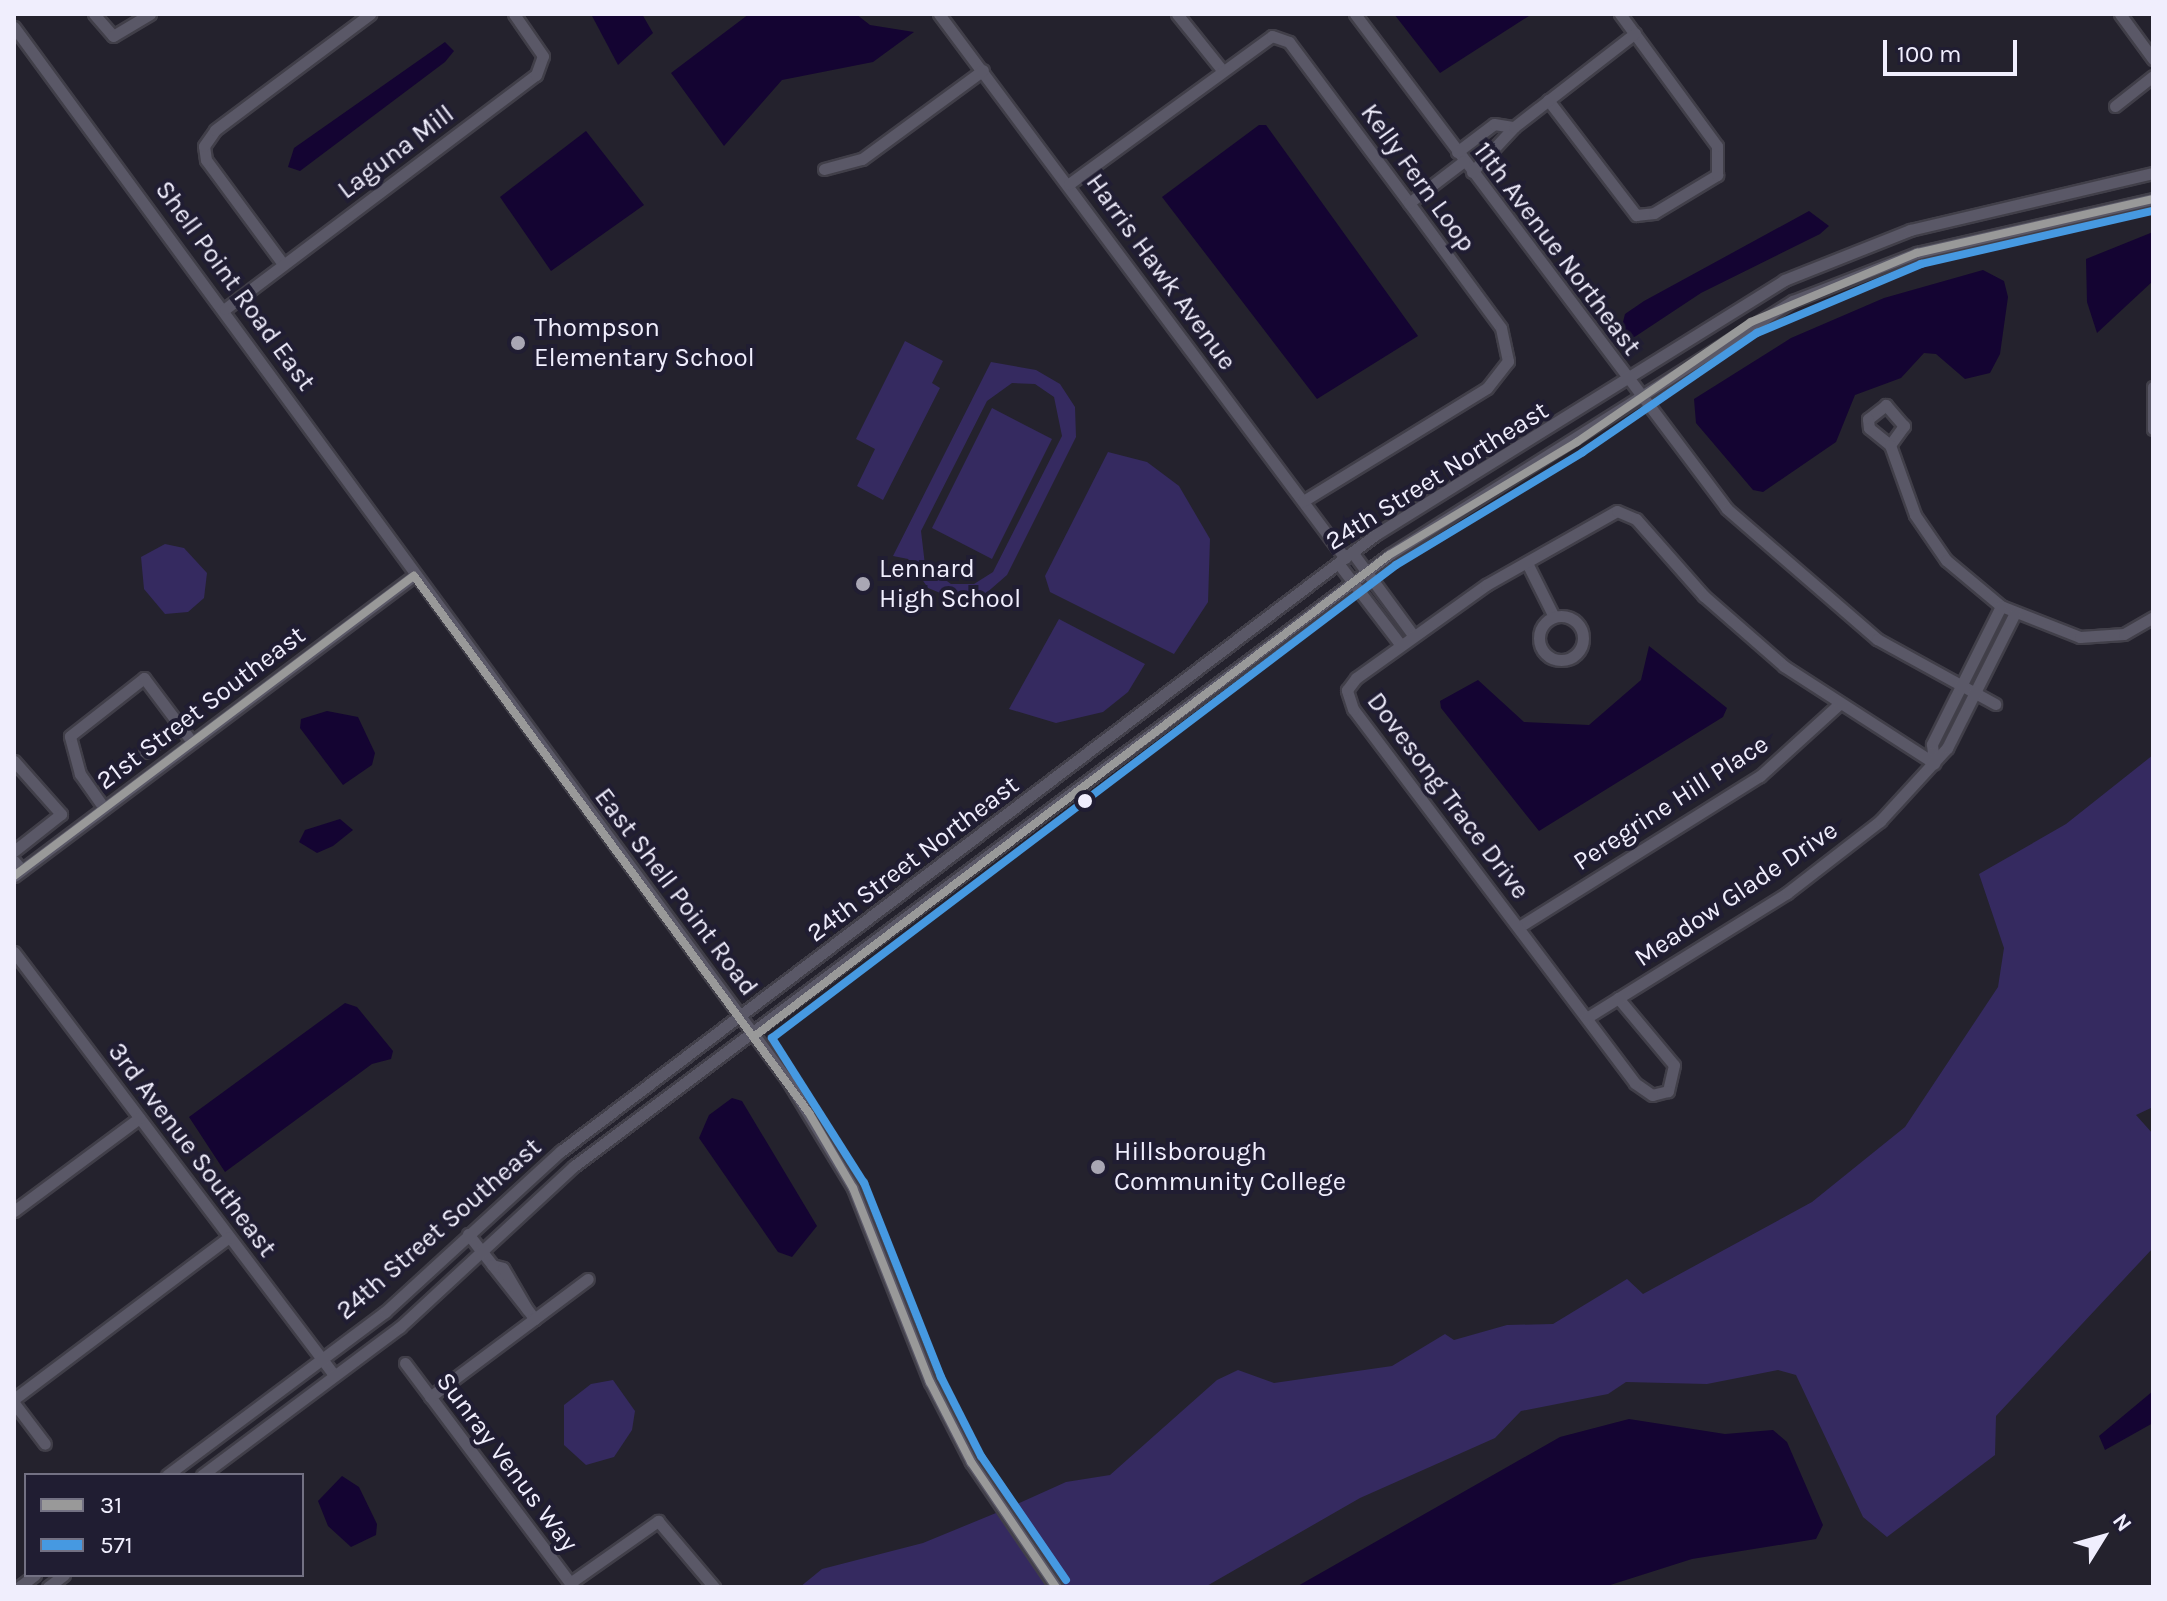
<!DOCTYPE html>
<html>
<head>
<meta charset="utf-8">
<style>
	body { margin:0 }
	#map { position:relative; width:2167px; height:1601px; overflow:hidden; background:#24222d; font-family:Karla,sans-serif }
	div>[style] { position:absolute }
	[style*='--x'] { left:calc(var(--x)*1px); top:calc(var(--y)*1px); width:calc(var(--w)*1px); rotate:calc(var(--a)*1deg) }
	.green>* { inset:0; background:#352a60 }
	.water>* { inset:0; background:#140432 }
	.roads { filter:drop-shadow(2px 0 #413f49) drop-shadow(-2px 0 #413f49) drop-shadow(0 2px #413f49) drop-shadow(0 -2px #413f49) }
	.minor>* { height:11px; margin:-5.5px; padding:0 5.5px; transform-origin:5.5px; border-radius:5.5px; background:#5a5867 }
	.minor>.ring { margin:-5.5px; padding:0; box-sizing:content-box; background:none; border:11px solid #5a5867; border-radius:50% }
	.bus-1>* { height:8px; margin:-4px; padding:0 4px; transform-origin:4px; border-radius:4px; background:#999 }
	.bus-2>* { height:8px; margin:-4px; padding:0 4px; transform-origin:4px; border-radius:4px; background:#4699e1 }
	.dots>* { width:22px; height:22px; translate:-50% -50%; box-sizing:border-box; border:4px solid #201d32; border-radius:50% }
	span { translate:-50% -50%; white-space:nowrap; text-align:center; line-height:1.15; -webkit-text-stroke:8px #201d32; paint-order:stroke }
	.street-label { font-size:26px; color:#f0eefd }
	.poi-label { font-size:26px; color:#f0eefd }
	.left { translate:0 -50%; text-align:left }
	.frame { position:absolute; inset:0; border:16px solid #f0eefd; pointer-events:none }
	.legend { position:absolute; left:24px; top:1473px; width:280px; height:104px; box-sizing:border-box; background:#201d32; border:2px solid #737183; margin:0; padding:10px 14px; list-style:none; font-size:24px; color:#f0eefd }
	.legend li { display:flex; align-items:center; gap:16px; height:40px }
	.legend b { width:40px; border:2px solid #737183 }
	.north { position:absolute; left:2063px; top:1497px; width:80px; height:80px; -webkit-text-stroke:6px #201d32; paint-order:stroke; rotate:53deg; font-size:22px; font-weight:700; line-height:32px; text-align:center; color:#f0eefd }
	.north::after { content:''; display:block; margin:auto; width:28px; height:36px; background:#f0eefd; clip-path:polygon(50% 0,100% 100%,50% 72%,0 100%) }
	.scale { position:absolute; left:1883px; top:40px; width:134px; height:36px; box-sizing:border-box; border:4px solid #f0eefd; border-top:0; padding-left:10px; font-size:24px; line-height:28px; white-space:nowrap; color:#f0eefd; -webkit-text-stroke:6px #201d32; paint-order:stroke }
</style>
</head>
<body>
<div id="map">
	<div class="green">
		<div style="clip-path:polygon(905px 341px,943px 361px,932px 383px,940px 388px,883px 500px,857px 486px,875px 449px,856px 439px)"></div>
		<div style="clip-path:polygon(evenodd,991px 362px,1036px 370px,1060px 384px,1075px 407px,1076px 437px,1007px 575px,984px 595px,955px 599px,928px 588px,908px 559px,893px 556px,991px 362px,1012px 383px,1035px 384px,1054px 397px,1062px 436px,993px 572px,974px 584px,951px 584px,925px 565px,921px 531px,987px 401px,1012px 383px)"></div>
		<div style="clip-path:polygon(992px 408px,1052px 439px,992px 559px,932px 528px)"></div>
		<div style="clip-path:polygon(1108px 452px,1147px 462px,1179px 486px,1210px 539px,1208px 602px,1174px 654px,1050px 592px,1045px 576px)"></div>
		<div style="clip-path:polygon(165px 544px,184px 548px,207px 573px,204px 598px,188px 612px,165px 614px,144px 589px,141px 557px)"></div>
		<div style="clip-path:polygon(1059px 619px,1145px 664px,1128px 692px,1103px 712px,1056px 723px,1009px 709px)"></div>
		<div style="clip-path:polygon(2153px 755px,2153px 1107px,2136px 1115px,2153px 1134px,2153px 1248px,1996px 1416px,1995px 1455px,1887px 1537px,1863px 1517px,1796px 1375px,1778px 1370px,1707px 1384px,1626px 1382px,1608px 1394px,1521px 1411px,1495px 1438px,1360px 1498px,1205px 1587px,1063px 1587px,1006px 1509px,1066px 1482px,1110px 1475px,1217px 1380px,1238px 1370px,1274px 1383px,1392px 1366px,1445px 1334px,1454px 1340px,1507px 1325px,1553px 1324px,1627px 1279px,1643px 1294px,1812px 1202px,1905px 1127px,1998px 987px,2004px 948px,1979px 874px,2066px 824px)"></div>
		<div style="clip-path:polygon(613px 1380px,635px 1411px,632px 1430px,614px 1457px,586px 1465px,564px 1445px,564px 1405px,591px 1384px)"></div>
		<div style="clip-path:polygon(996px 1513px,1050px 1587px,800px 1587px,822px 1569px,923px 1543px)"></div>
	</div>
	<div class="water">
		<div style="clip-path:polygon(591px 14px,642px 14px,653px 33px,618px 65px)"></div>
		<div style="clip-path:polygon(749px 14px,856px 14px,870px 25px,914px 32px,873px 62px,782px 80px,724px 146px,671px 73px)"></div>
		<div style="clip-path:polygon(1394px 14px,1532px 14px,1440px 73px)"></div>
		<div style="clip-path:polygon(445px 42px,454px 51px,445px 62px,300px 171px,288px 167px,294px 148px)"></div>
		<div style="clip-path:polygon(1259px 125px,1266px 125px,1418px 336px,1317px 399px,1162px 197px)"></div>
		<div style="clip-path:polygon(586px 131px,644px 205px,551px 271px,500px 197px)"></div>
		<div style="clip-path:polygon(1809px 211px,1829px 226px,1820px 234px,1701px 293px,1633px 338px,1621px 330px,1625px 314px,1644px 301px)"></div>
		<div style="clip-path:polygon(2153px 232px,2153px 281px,2097px 333px,2087px 302px,2086px 259px)"></div>
		<div style="clip-path:polygon(1983px 270px,2004px 281px,2008px 297px,2000px 354px,1990px 373px,1965px 379px,1936px 354px,1924px 353px,1901px 378px,1855px 395px,1836px 442px,1763px 492px,1753px 490px,1696px 423px,1694px 399px,1791px 338px,1884px 298px)"></div>
		<div style="clip-path:polygon(1649px 646px,1727px 708px,1723px 717px,1539px 831px,1441px 708px,1440px 701px,1478px 680px,1524px 722px,1589px 725px,1641px 680px)"></div>
		<div style="clip-path:polygon(327px 711px,358px 717px,375px 753px,372px 765px,343px 785px,300px 728px,301px 719px)"></div>
		<div style="clip-path:polygon(340px 819px,353px 830px,333px 846px,317px 853px,299px 842px,305px 830px)"></div>
		<div style="clip-path:polygon(345px 1003px,357px 1007px,393px 1051px,391px 1059px,372px 1064px,225px 1172px,189px 1117px)"></div>
		<div style="clip-path:polygon(732px 1098px,742px 1101px,817px 1226px,792px 1257px,778px 1252px,699px 1138px,709px 1115px)"></div>
		<div style="clip-path:polygon(2153px 1391px,2153px 1423px,2105px 1450px,2099px 1436px)"></div>
		<div style="clip-path:polygon(1629px 1419px,1725px 1434px,1773px 1430px,1787px 1442px,1823px 1525px,1816px 1539px,1692px 1559px,1604px 1587px,1296px 1587px,1560px 1437px)"></div>
		<div style="clip-path:polygon(342px 1476px,359px 1487px,377px 1524px,376px 1535px,351px 1547px,328px 1526px,318px 1501px)"></div>
	</div>
	<div class="roads">
		<div class="minor">
			<div style="--x:94;--y:14;--w:29;--a:49"></div>
			<div style="--x:113;--y:36;--w:43;--a:-30.7"></div>
			<div style="--x:939;--y:14;--w:679;--a:53.27"></div>
			<div style="--x:1177;--y:14;--w:72;--a:51.2"></div>
			<div style="--x:1355;--y:14;--w:619;--a:53.07"></div>
			<div style="--x:1727;--y:509;--w:198;--a:40.9"></div>
			<div style="--x:1877;--y:639;--w:135;--a:28.8"></div>
			<div style="--x:2120;--y:14;--w:56;--a:53.7"></div>
			<div style="--x:14;--y:27;--w:1308;--a:53.71"></div>
			<div style="--x:788;--y:1081;--w:125;--a:58.7"></div>
			<div style="--x:853;--y:1188;--w:209;--a:68.4"></div>
			<div style="--x:930;--y:1382;--w:90;--a:62.9"></div>
			<div style="--x:971;--y:1462;--w:151;--a:55.8"></div>
			<div style="--x:1548;--y:100;--w:145;--a:52.6"></div>
			<div style="--x:1636;--y:215;--w:18;--a:-6"></div>
			<div style="--x:1654;--y:213;--w:74;--a:-31.1"></div>
			<div style="--x:1717;--y:175;--w:29;--a:-90"></div>
			<div style="--x:1717;--y:146;--w:164;--a:-126.3"></div>
			<div style="--x:2115;--y:106;--w:48;--a:-38.3"></div>
			<div style="--x:1457;--y:152;--w:46;--a:-37.1"></div>
			<div style="--x:1494;--y:124;--w:20;--a:9"></div>
			<div style="--x:824;--y:169;--w:39;--a:-15"></div>
			<div style="--x:862;--y:159;--w:150;--a:-36.3"></div>
			<div style="--x:1472;--y:172;--w:62;--a:-47"></div>
			<div style="--x:1514;--y:127;--w:153;--a:-37.8"></div>
			<div style="--x:1069;--y:184;--w:251;--a:-36.1"></div>
			<div style="--x:1272;--y:36;--w:18;--a:19"></div>
			<div style="--x:1289;--y:42;--w:201;--a:53.3"></div>
			<div style="--x:1409;--y:203;--w:155;--a:53.6"></div>
			<div style="--x:1501;--y:328;--w:34;--a:78"></div>
			<div style="--x:1508;--y:361;--w:34;--a:128"></div>
			<div style="--x:1487;--y:388;--w:216;--a:148.4"></div>
			<div style="--x:1409;--y:203;--w:69;--a:-37.4"></div>
			<div style="--x:283;--y:264;--w:129;--a:-126.5"></div>
			<div style="--x:206;--y:160;--w:14;--a:-98"></div>
			<div style="--x:204;--y:146;--w:19;--a:-55"></div>
			<div style="--x:215;--y:130;--w:194;--a:-36.8"></div>
			<div style="--x:225;--y:309;--w:389;--a:-37"></div>
			<div style="--x:536;--y:75;--w:20;--a:-70"></div>
			<div style="--x:543;--y:56;--w:51;--a:-124.6"></div>
			<div style="--x:2153;--y:387;--w:42;--a:90"></div>
			<div style="--x:1890;--y:445;--w:24;--a:-54"></div>
			<div style="--x:1904;--y:426;--w:28;--a:-131"></div>
			<div style="--x:1886;--y:405;--w:23;--a:142"></div>
			<div style="--x:1868;--y:419;--w:9;--a:84"></div>
			<div style="--x:1869;--y:428;--w:27;--a:39"></div>
			<div style="--x:1890;--y:445;--w:74;--a:70.3"></div>
			<div style="--x:1915;--y:515;--w:55;--a:55.4"></div>
			<div style="--x:1946;--y:560;--w:72;--a:39.9"></div>
			<div style="--x:2001;--y:606;--w:85;--a:21.4"></div>
			<div style="--x:2080;--y:637;--w:44;--a:-3.9"></div>
			<div style="--x:2124;--y:634;--w:34;--a:-30"></div>
			<div style="--x:1352;--y:552;--w:103;--a:53.7"></div>
			<div style="--x:1338;--y:563;--w:102;--a:52.6"></div>
			<div style="--x:1527;--y:563;--w:60;--a:63.4"></div>
			<div class="ring" style="left:1539px;top:616px;width:33px;height:33px"></div>
			<div style="--x:145;--y:752;--w:44;--a:-39.5"></div>
			<div style="--x:14;--y:761;--w:71;--a:48.4"></div>
			<div style="--x:61;--y:814;--w:60;--a:141.8"></div>
			<div style="--x:1934;--y:763;--w:19;--a:-96"></div>
			<div style="--x:1932;--y:744;--w:154;--a:-63.4"></div>
			<div style="--x:104;--y:808;--w:42;--a:-125.2"></div>
			<div style="--x:80;--y:774;--w:39;--a:-105"></div>
			<div style="--x:70;--y:736;--w:94;--a:-38.1"></div>
			<div style="--x:144;--y:678;--w:80;--a:53.1"></div>
			<div style="--x:14;--y:861;--w:12;--a:48"></div>
			<div style="--x:14;--y:876;--w:500;--a:-36.9"></div>
			<div style="--x:1519;--y:927;--w:284;--a:-32.1"></div>
			<div style="--x:1760;--y:776;--w:105;--a:-42.3"></div>
			<div style="--x:14;--y:952;--w:530;--a:52.89"></div>
			<div style="--x:1618;--y:998;--w:87;--a:50.1"></div>
			<div style="--x:1674;--y:1065;--w:27;--a:103"></div>
			<div style="--x:1668;--y:1091;--w:16;--a:166"></div>
			<div style="--x:1652;--y:1095;--w:21;--a:-145"></div>
			<div style="--x:1635;--y:1083;--w:468;--a:-127"></div>
			<div style="--x:1353;--y:709;--w:20;--a:-108"></div>
			<div style="--x:1347;--y:690;--w:15;--a:-53"></div>
			<div style="--x:1356;--y:678;--w:160;--a:-35.6"></div>
			<div style="--x:1486;--y:585;--w:150;--a:-29.5"></div>
			<div style="--x:1617;--y:511;--w:21;--a:23"></div>
			<div style="--x:1636;--y:519;--w:103;--a:48.6"></div>
			<div style="--x:1704;--y:596;--w:106;--a:41.2"></div>
			<div style="--x:1784;--y:666;--w:179;--a:32.9"></div>
			<div style="--x:1588;--y:1017;--w:234;--a:-31.9"></div>
			<div style="--x:1787;--y:893;--w:118;--a:-37.7"></div>
			<div style="--x:1880;--y:821;--w:99;--a:-47.5"></div>
			<div style="--x:1947;--y:748;--w:151;--a:-63.3"></div>
			<div style="--x:14;--y:1211;--w:156;--a:-36.6"></div>
			<div style="--x:468;--y:1234;--w:108;--a:51.8"></div>
			<div style="--x:492;--y:1265;--w:11;--a:15"></div>
			<div style="--x:503;--y:1268;--w:48;--a:59.7"></div>
			<div style="--x:405;--y:1363;--w:280;--a:53.1"></div>
			<div style="--x:430;--y:1397;--w:197;--a:-36.8"></div>
			<div style="--x:14;--y:1399;--w:269;--a:-37"></div>
			<div style="--x:14;--y:1403;--w:51;--a:52.9"></div>
			<div style="--x:167;--y:1475;--w:272;--a:-36.8"></div>
			<div style="--x:385;--y:1312;--w:239;--a:-42.5"></div>
			<div style="--x:561;--y:1151;--w:1021;--a:-37.12"></div>
			<div style="--x:1375;--y:535;--w:482;--a:-31.9"></div>
			<div style="--x:1784;--y:280;--w:136;--a:-21.6"></div>
			<div style="--x:1910;--y:230;--w:250;--a:-13.2"></div>
			<div style="--x:202;--y:1475;--w:247;--a:-36.8"></div>
			<div style="--x:400;--y:1327;--w:237;--a:-42.8"></div>
			<div style="--x:574;--y:1166;--w:1019;--a:-36.86"></div>
			<div style="--x:1389;--y:555;--w:477;--a:-32.2"></div>
			<div style="--x:1793;--y:301;--w:133;--a:-21.2"></div>
			<div style="--x:1917;--y:253;--w:242;--a:-12.9"></div>
			<div style="--x:570;--y:1583;--w:108;--a:-35.2"></div>
			<div style="--x:658;--y:1521;--w:87;--a:49.7"></div>
			<div style="--x:19;--y:1587;--w:20;--a:-37"></div>
			<div style="--x:48;--y:1587;--w:20;--a:-37"></div>
		</div>
	</div>
	<div class="bus-1">
		<div style="--x:14;--y:876;--w:500;--a:-36.9"></div>
		<div style="--x:414;--y:576;--w:667;--a:53.66"></div>
		<div style="--x:809;--y:1113;--w:87;--a:59.6"></div>
		<div style="--x:853;--y:1188;--w:209;--a:68.4"></div>
		<div style="--x:930;--y:1382;--w:90;--a:62.9"></div>
		<div style="--x:971;--y:1462;--w:151;--a:55.8"></div>
		<div style="--x:756;--y:1035;--w:794;--a:-37.17"></div>
		<div style="--x:1389;--y:555;--w:219;--a:-31"></div>
		<div style="--x:1577;--y:442;--w:211;--a:-34.6"></div>
		<div style="--x:1751;--y:322;--w:180;--a:-22.6"></div>
		<div style="--x:1917;--y:253;--w:242;--a:-12.9"></div>
	</div>
	<div class="bus-2">
		<div style="--x:1066;--y:1580;--w:150;--a:-124.4"></div>
		<div style="--x:981;--y:1456;--w:89;--a:-116.9"></div>
		<div style="--x:941;--y:1377;--w:209;--a:-111.6"></div>
		<div style="--x:864;--y:1183;--w:172;--a:-122.4"></div>
		<div style="--x:772;--y:1038;--w:783;--a:-37.16"></div>
		<div style="--x:1396;--y:565;--w:218;--a:-31.1"></div>
		<div style="--x:1583;--y:452;--w:211;--a:-34.4"></div>
		<div style="--x:1757;--y:333;--w:178;--a:-22.8"></div>
		<div style="--x:1921;--y:264;--w:238;--a:-12.9"></div>
	</div>
	<div class="dots">
		<div style="left:518px;top:343px;background:#a9a7b4"></div>
		<div style="left:863px;top:584px;background:#a9a7b4"></div>
		<div style="left:1085px;top:801px;background:#f0eefd"></div>
		<div style="left:1098px;top:1167px;background:#a9a7b4"></div>
	</div>
	<div class="street-label">
		<span style="left:396px;top:152px;rotate:-37deg">Laguna Mill</span>
		<span style="left:1418px;top:178px;rotate:54deg">Kelly Fern Loop</span>
		<span style="left:1557px;top:249px;rotate:53deg">11th Avenue Northeast</span>
		<span style="left:1161px;top:272px;rotate:54deg">Harris Hawk Avenue</span>
		<span style="left:235px;top:286px;rotate:54deg">Shell Point Road East</span>
		<span style="left:1437px;top:476px;rotate:-32deg">24th Street Northeast</span>
		<span style="left:201px;top:708px;rotate:-37deg">21st Street Southeast</span>
		<span style="left:1448px;top:796px;rotate:53deg">Dovesong Trace Drive</span>
		<span style="left:1671px;top:803px;rotate:-33deg">Peregrine Hill Place</span>
		<span style="left:913px;top:859px;rotate:-37deg">24th Street Northeast</span>
		<span style="left:676px;top:892px;rotate:53deg">East Shell Point Road</span>
		<span style="left:1736px;top:894px;rotate:-34deg">Meadow Glade Drive</span>
		<span style="left:192px;top:1150px;rotate:53deg">3rd Avenue Southeast</span>
		<span style="left:439px;top:1229px;rotate:-41deg">24th Street Southeast</span>
		<span style="left:507px;top:1462px;rotate:53deg">Sunray Venus Way</span>
	</div>
	<div class="poi-label">
		<span class="left" style="left:534px;top:343px">Thompson<br>Elementary School</span>
		<span class="left" style="left:879px;top:584px">Lennard<br>High School</span>
		<span class="left" style="left:1114px;top:1167px">Hillsborough<br>Community College</span>
	</div>
	<div class="frame"></div>
	<ul class="legend">
	<li><b style="height:10px;background:#999"></b>31</li>
	<li><b style="height:10px;background:#4699e1"></b>571</li>
	</ul>
	<div class="north">N</div>
	<div class="scale">100 m</div>
</div>
</body>
</html>
